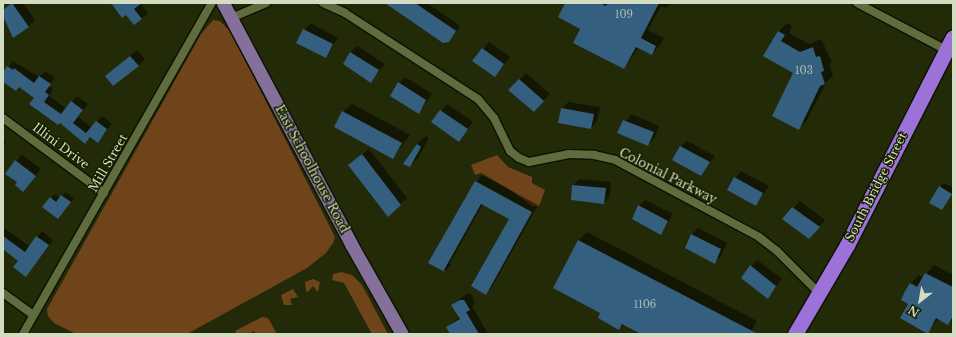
<!DOCTYPE html>
<html>
<head>
<meta charset="utf-8">
<style>
	body { margin:0 }
	#map { position:relative; width:956px; height:337px; overflow:hidden; background:#222a07; font-family:"Libre Baskerville",serif }
	div>[style] { position:absolute }
	[style*='--x'] { left:calc(var(--x)*1px); top:calc(var(--y)*1px); width:calc(var(--w)*1px); rotate:calc(var(--a)*1deg) }
	.green>* { inset:0; background:#6f441a }
	.shadow>* { inset:0; background:#0007 }
	.building>* { inset:0; background:#345f7e }
	.roads { filter:drop-shadow(1px 0 #0c1200) drop-shadow(-1px 0 #0c1200) drop-shadow(0 1px #0c1200) drop-shadow(0 -1px #0c1200) }
	.street>* { height:8px; margin:-4px; padding:0 4px; transform-origin:4px; border-radius:4px; background:#5f6c3e }
	.primary>* { height:13px; margin:-6.5px; padding:0 6.5px; transform-origin:6.5px; border-radius:6.5px; background:#84709a }
	.highway>* { height:15px; margin:-7.5px; padding:0 7.5px; transform-origin:7.5px; border-radius:7.5px; background:#9d72d8 }
	span { translate:-50% -50%; white-space:nowrap; text-align:center; line-height:1.15; -webkit-text-stroke:3px #182000; paint-order:stroke }
	.number-label { font-size:10px; color:#abbcb1 }
	.number-label span { -webkit-text-stroke-width:0 }
	.street-label { font-size:12px; color:#d3dbc2 }
	.frame { position:absolute; inset:0; border:4px solid #d3dbc2; pointer-events:none }
	.north { position:absolute; left:900px; top:281px; width:40px; height:40px; -webkit-text-stroke:3px #182000; paint-order:stroke; rotate:211deg; font-size:11px; font-weight:700; line-height:16px; text-align:center; color:#d3dbc2 }
	.north::after { content:''; display:block; margin:auto; width:14px; height:18px; background:#d3dbc2; clip-path:polygon(50% 0,100% 100%,50% 72%,0 100%) }
</style>
</head>
<body>
<div id="map">
	<div class="green">
		<div style="clip-path:polygon(213px 20px,220px 21px,230px 31px,335px 237px,333px 243px,326px 253px,307px 268px,187px 334px,76px 334px,54px 323px,48px 316px,47px 309px,201px 34px)"></div>
		<div style="clip-path:polygon(497px 155px,508px 167px,532px 177px,532px 183px,545px 190px,539px 206px,532px 206px,512px 191px,481px 173px,475px 175px,471px 165px)"></div>
		<div style="clip-path:polygon(342px 272px,352px 275px,362px 285px,388px 334px,372px 334px,344px 283px,332px 280px,333px 274px)"></div>
		<div style="clip-path:polygon(313px 279px,320px 282px,318px 292px,313px 286px,308px 292px,306px 291px,305px 282px)"></div>
		<div style="clip-path:polygon(293px 289px,298px 297px,290px 299px,292px 305px,284px 305px,281px 295px)"></div>
		<div style="clip-path:polygon(262px 317px,268px 318px,277px 334px,237px 334px,235px 331px)"></div>
	</div>
	<div class="shadow">
		<div style="clip-path:polygon(11px 3px,23px 3px,35px 20px,28px 27px,3px 13px)"></div>
		<div style="clip-path:polygon(112px 3px,140px 3px,148px 13px,135px 24px,126px 14px)"></div>
		<div style="clip-path:polygon(415px 3px,427px 3px,460px 26px,457px 31px)"></div>
		<div style="clip-path:polygon(566px 3px,671px 3px,666px 8px,661px 6px,648px 30px,664px 38px,660px 45px,652px 54px,639px 47px,624px 68px,581px 28px)"></div>
		<div style="clip-path:polygon(310px 23px,338px 38px,326px 57px,297px 42px)"></div>
		<div style="clip-path:polygon(787px 23px,792px 26px,789px 33px,809px 44px,821px 39px,832px 62px,829px 65px,833px 75px,826px 83px,807px 120px,798px 129px,794px 73px,765px 56px,779px 31px)"></div>
		<div style="clip-path:polygon(489px 42px,510px 57px,495px 76px,474px 61px)"></div>
		<div style="clip-path:polygon(357px 46px,385px 64px,371px 81px,351px 52px)"></div>
		<div style="clip-path:polygon(137px 50px,145px 59px,138px 66px,113px 70px)"></div>
		<div style="clip-path:polygon(13px 61px,39px 77px,45px 71px,55px 78px,49px 86px,53px 89px,49px 96px,67px 109px,77px 96px,88px 104px,78px 117px,92px 128px,102px 116px,112px 124px,97px 141px,91px 136px,85px 143px,35px 98px,19px 87px,3px 81px,3px 74px)"></div>
		<div style="clip-path:polygon(526px 73px,550px 94px,533px 111px,509px 90px)"></div>
		<div style="clip-path:polygon(405px 77px,432px 94px,419px 113px,399px 83px)"></div>
		<div style="clip-path:polygon(568px 102px,600px 107px,597px 121px,591px 128px,562px 109px)"></div>
		<div style="clip-path:polygon(352px 104px,410px 135px,393px 157px,343px 112px)"></div>
		<div style="clip-path:polygon(447px 104px,473px 122px,459px 140px,433px 122px)"></div>
		<div style="clip-path:polygon(631px 114px,659px 126px,654px 139px,648px 145px,618px 133px)"></div>
		<div style="clip-path:polygon(426px 136px,429px 138px,418px 158px,410px 166px,417px 144px)"></div>
		<div style="clip-path:polygon(3px 140px,6px 143px,3px 147px)"></div>
		<div style="clip-path:polygon(687px 141px,715px 156px,701px 174px,680px 147px)"></div>
		<div style="clip-path:polygon(369px 149px,407px 198px,400px 204px,349px 165px)"></div>
		<div style="clip-path:polygon(22px 155px,41px 169px,23px 191px,18px 182px,16px 161px)"></div>
		<div style="clip-path:polygon(741px 171px,769px 186px,756px 204px,728px 189px)"></div>
		<div style="clip-path:polygon(482px 175px,538px 205px,492px 287px,486px 294px,511px 219px,483px 204px,450px 263px,451px 265px,445px 271px,430px 263px,476px 182px)"></div>
		<div style="clip-path:polygon(580px 179px,611px 182px,610px 196px,604px 203px,572px 199px,573px 185px)"></div>
		<div style="clip-path:polygon(944px 183px,953px 188px,953px 193px,942px 209px,940px 187px)"></div>
		<div style="clip-path:polygon(66px 192px,74px 198px,58px 218px,50px 198px,55px 194px,60px 198px)"></div>
		<div style="clip-path:polygon(645px 200px,673px 214px,661px 234px,639px 206px)"></div>
		<div style="clip-path:polygon(800px 201px,825px 220px,815px 231px,784px 218px)"></div>
		<div style="clip-path:polygon(3px 227px,30px 247px,42px 231px,53px 240px,31px 270px,3px 248px)"></div>
		<div style="clip-path:polygon(698px 228px,727px 243px,721px 256px,715px 262px,686px 247px,692px 234px)"></div>
		<div style="clip-path:polygon(587px 232px,757px 321px,750px 334px,643px 334px,624px 324px,619px 329px,602px 312px,554px 287px,579px 240px)"></div>
		<div style="clip-path:polygon(757px 260px,782px 279px,768px 297px,751px 266px)"></div>
		<div style="clip-path:polygon(evenodd,934px 265px,953px 275px,953px 319px,948px 324px,939px 318px,927px 333px,909px 303px,910px 284px,919px 275px,923px 278px,934px 265px,912px 283px,922px 289px,912px 285px,912px 283px)"></div>
		<div style="clip-path:polygon(467px 294px,471px 294px,475px 303px,472px 306px,488px 334px,451px 334px,447px 327px,460px 317px,452px 305px)"></div>
		<div style="clip-path:polygon(254px 331px,256px 334px,248px 334px)"></div>
	</div>
	<div class="building">
		<div style="clip-path:polygon(12px 3px,29px 27px,13px 38px,3px 16px,3px 10px)"></div>
		<div style="clip-path:polygon(111px 3px,142px 3px,134px 9px,142px 19px,134px 25px,126px 15px,122px 18px)"></div>
		<div style="clip-path:polygon(385px 3px,415px 3px,456px 31px,449px 42px,443px 43px)"></div>
		<div style="clip-path:polygon(565px 3px,600px 3px,606px 6px,608px 3px,659px 3px,641px 38px,656px 46px,652px 55px,636px 47px,624px 69px,573px 43px,580px 29px,558px 17px)"></div>
		<div style="clip-path:polygon(303px 29px,333px 44px,326px 58px,296px 43px)"></div>
		<div style="clip-path:polygon(778px 31px,785px 35px,781px 41px,800px 52px,813px 47px,816px 57px,820px 56px,824px 71px,821px 72px,825px 84px,820px 86px,799px 130px,772px 116px,793px 73px,763px 56px)"></div>
		<div style="clip-path:polygon(482px 48px,504px 64px,495px 77px,472px 61px)"></div>
		<div style="clip-path:polygon(350px 52px,379px 70px,371px 83px,343px 64px)"></div>
		<div style="clip-path:polygon(130px 56px,139px 66px,113px 86px,105px 76px)"></div>
		<div style="clip-path:polygon(7px 66px,13px 70px,14px 68px,34px 83px,39px 76px,51px 84px,45px 92px,49px 95px,44px 102px,61px 114px,71px 101px,83px 110px,73px 123px,86px 133px,96px 121px,107px 129px,98px 143px,90px 137px,85px 144px,60px 123px,58px 125px,29px 104px,34px 98px,19px 87px,16px 91px,3px 82px,3px 72px)"></div>
		<div style="clip-path:polygon(519px 79px,544px 101px,534px 112px,508px 90px)"></div>
		<div style="clip-path:polygon(398px 82px,426px 100px,419px 114px,390px 96px)"></div>
		<div style="clip-path:polygon(561px 108px,594px 114px,591px 129px,558px 123px)"></div>
		<div style="clip-path:polygon(440px 110px,468px 129px,459px 142px,431px 122px)"></div>
		<div style="clip-path:polygon(342px 111px,402px 143px,393px 159px,334px 127px)"></div>
		<div style="clip-path:polygon(623px 120px,654px 132px,648px 146px,617px 133px)"></div>
		<div style="clip-path:polygon(417px 144px,421px 147px,410px 167px,403px 164px)"></div>
		<div style="clip-path:polygon(680px 146px,710px 162px,701px 176px,672px 160px)"></div>
		<div style="clip-path:polygon(362px 154px,401px 205px,388px 217px,348px 165px)"></div>
		<div style="clip-path:polygon(15px 160px,36px 176px,23px 192px,15px 185px,17px 182px,5px 174px)"></div>
		<div style="clip-path:polygon(734px 177px,763px 193px,756px 206px,727px 190px)"></div>
		<div style="clip-path:polygon(475px 181px,532px 212px,486px 295px,471px 286px,509px 219px,481px 204px,444px 270px,445px 272px,428px 263px)"></div>
		<div style="clip-path:polygon(572px 185px,606px 188px,604px 204px,571px 200px)"></div>
		<div style="clip-path:polygon(939px 186px,952px 194px,942px 210px,929px 203px)"></div>
		<div style="clip-path:polygon(61px 195px,71px 202px,58px 219px,42px 207px,50px 197px,56px 202px)"></div>
		<div style="clip-path:polygon(638px 205px,668px 221px,661px 235px,632px 219px)"></div>
		<div style="clip-path:polygon(792px 207px,820px 227px,809px 239px,782px 219px)"></div>
		<div style="clip-path:polygon(691px 234px,721px 249px,715px 264px,685px 248px)"></div>
		<div style="clip-path:polygon(3px 236px,25px 252px,36px 236px,49px 245px,26px 277px,13px 267px,18px 261px,3px 249px)"></div>
		<div style="clip-path:polygon(578px 240px,758px 334px,641px 334px,622px 324px,619px 330px,598px 318px,600px 313px,553px 288px)"></div>
		<div style="clip-path:polygon(750px 265px,776px 286px,768px 299px,741px 278px)"></div>
		<div style="clip-path:polygon(925px 273px,953px 287px,953px 316px,948px 325px,936px 318px,928px 334px,900px 318px,908px 304px,901px 300px,905px 291px,910px 283px,917px 287px)"></div>
		<div style="clip-path:polygon(460px 300px,464px 300px,470px 310px,466px 312px,479px 334px,450px 334px,446px 327px,460px 319px,451px 305px)"></div>
	</div>
	<div class="roads">
		<div class="street">
			<div style="--x:323;--y:3;--w:24;--a:24"></div>
			<div style="--x:345;--y:13;--w:158;--a:32.9"></div>
			<div style="--x:478;--y:99;--w:25;--a:50"></div>
			<div style="--x:494;--y:118;--w:37;--a:64"></div>
			<div style="--x:510;--y:151;--w:11;--a:38"></div>
			<div style="--x:519;--y:158;--w:11;--a:22"></div>
			<div style="--x:529;--y:162;--w:41;--a:-11.3"></div>
			<div style="--x:569;--y:154;--w:25;--a:2"></div>
			<div style="--x:594;--y:155;--w:22;--a:13"></div>
			<div style="--x:615;--y:160;--w:163;--a:28.1"></div>
			<div style="--x:759;--y:237;--w:23;--a:38"></div>
			<div style="--x:777;--y:251;--w:59;--a:45"></div>
			<div style="--x:857;--y:3;--w:101;--a:27.8"></div>
			<div style="--x:231;--y:18;--w:38;--a:-23"></div>
			<div style="--x:3;--y:118;--w:126;--a:36.6"></div>
			<div style="--x:3;--y:293;--w:37;--a:36"></div>
			<div style="--x:23;--y:334;--w:381;--a:-60.3"></div>
		</div>
		<div class="primary">
			<div style="--x:223;--y:3;--w:273;--a:62"></div>
			<div style="--x:351;--y:244;--w:103;--a:60.5"></div>
		</div>
		<div class="highway">
			<div style="--x:795;--y:334;--w:103;--a:-59.7"></div>
			<div style="--x:847;--y:245;--w:233;--a:-63"></div>
		</div>
	</div>
	<div class="number-label">
		<span style="left:624px;top:15px">109</span>
		<span style="left:804px;top:71px">103</span>
		<span style="left:645px;top:305px">1106</span>
	</div>
	<div class="street-label">
		<span style="left:61px;top:146px;rotate:37deg">Illini Drive</span>
		<span style="left:108px;top:163px;rotate:-60deg">Mill Street</span>
		<span style="left:312px;top:169px;rotate:62deg">East Schoolhouse Road</span>
		<span style="left:668px;top:176px;rotate:27deg">Colonial Parkway</span>
		<span style="left:876px;top:187px;rotate:-63deg">South Bridge Street</span>
	</div>
	<div class="frame"></div>
	<div class="north">N</div>
</div>
</body>
</html>
